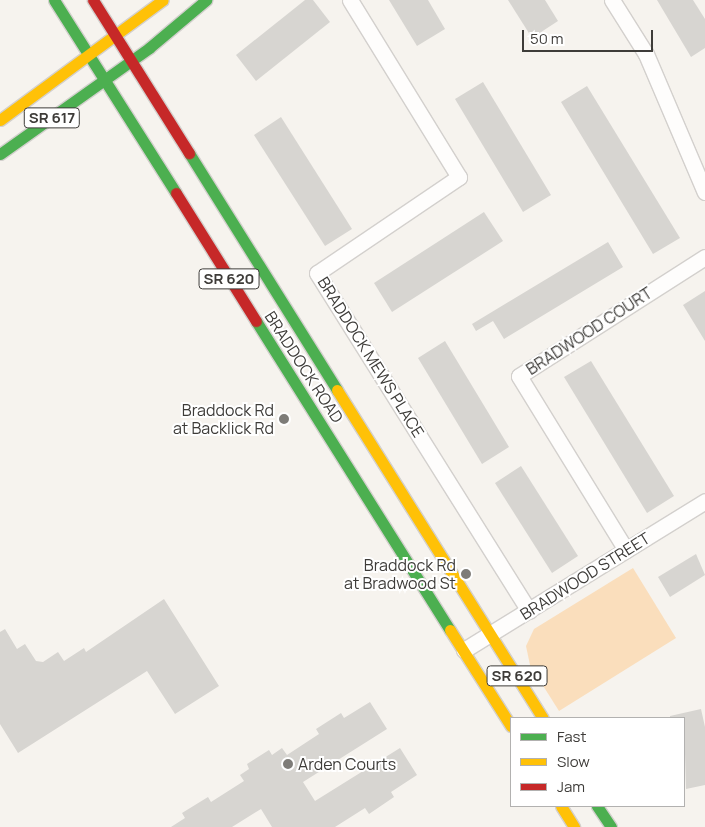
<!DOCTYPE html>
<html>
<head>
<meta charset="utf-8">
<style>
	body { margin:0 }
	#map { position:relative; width:705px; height:827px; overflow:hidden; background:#f6f3ee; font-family:Manrope,sans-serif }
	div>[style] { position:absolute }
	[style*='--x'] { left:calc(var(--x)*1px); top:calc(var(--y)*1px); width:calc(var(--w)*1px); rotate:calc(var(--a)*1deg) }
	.green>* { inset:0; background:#fadebc }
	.building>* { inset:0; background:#d7d5d1 }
	.roads { filter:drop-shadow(1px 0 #d3d0cd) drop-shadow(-1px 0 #d3d0cd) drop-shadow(0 1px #d3d0cd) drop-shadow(0 -1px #d3d0cd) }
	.street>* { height:15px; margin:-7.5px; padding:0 7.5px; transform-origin:7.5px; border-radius:7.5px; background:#fefdfc }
	.fast>* { height:11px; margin:-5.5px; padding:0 5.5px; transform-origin:5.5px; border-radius:5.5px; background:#4caf50 }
	.slow>* { height:11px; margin:-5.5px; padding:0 5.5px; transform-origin:5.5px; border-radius:5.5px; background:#ffc107 }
	.jam>* { height:11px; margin:-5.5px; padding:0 5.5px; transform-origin:5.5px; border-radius:5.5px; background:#c62828 }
	.dots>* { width:14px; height:14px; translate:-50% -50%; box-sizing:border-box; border:2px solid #fff; border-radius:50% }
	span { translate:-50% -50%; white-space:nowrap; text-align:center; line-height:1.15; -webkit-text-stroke:4px #fff; paint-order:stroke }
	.shield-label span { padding:1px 4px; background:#fff; border:1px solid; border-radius:4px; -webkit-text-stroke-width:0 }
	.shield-label { font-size:15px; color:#3e3c39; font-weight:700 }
	.street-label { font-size:16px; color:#3e3c39 }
	.poi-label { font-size:16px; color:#3e3c39 }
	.right { translate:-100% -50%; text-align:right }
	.left { translate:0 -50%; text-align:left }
	.legend { position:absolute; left:510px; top:717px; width:175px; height:90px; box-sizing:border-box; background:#fff; border:1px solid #b2b1b0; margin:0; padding:6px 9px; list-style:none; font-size:15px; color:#3e3c39 }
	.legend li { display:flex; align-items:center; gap:10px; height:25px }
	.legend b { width:25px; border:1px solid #b2b1b0 }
	.scale { position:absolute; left:522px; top:30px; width:131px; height:22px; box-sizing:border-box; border:2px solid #3e3c39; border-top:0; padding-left:6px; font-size:15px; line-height:18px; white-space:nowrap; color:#3e3c39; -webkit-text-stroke:4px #fff; paint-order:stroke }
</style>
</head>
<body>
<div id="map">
	<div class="green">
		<div style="clip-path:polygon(633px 568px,676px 638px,559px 711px,530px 665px,526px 646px,534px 629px)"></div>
	</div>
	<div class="building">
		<div style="clip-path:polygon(305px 0,313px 0,330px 22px,256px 81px,236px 55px)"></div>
		<div style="clip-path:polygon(389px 0,428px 0,445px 29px,417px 46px)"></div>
		<div style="clip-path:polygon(508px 0,545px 0,558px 21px,532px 38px)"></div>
		<div style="clip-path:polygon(657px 0,693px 0,705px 19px,705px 48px,691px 57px)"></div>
		<div style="clip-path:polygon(483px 82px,551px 195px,523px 212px,455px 99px)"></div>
		<div style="clip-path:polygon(587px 86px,680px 238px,653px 254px,561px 102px)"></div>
		<div style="clip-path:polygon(281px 117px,352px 229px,325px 246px,254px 135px)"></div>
		<div style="clip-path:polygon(484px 212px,503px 241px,392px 312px,374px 283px)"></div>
		<div style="clip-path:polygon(608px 242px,623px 267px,504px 339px,493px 321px,476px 331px,472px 324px)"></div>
		<div style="clip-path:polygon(705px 291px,705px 341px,683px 305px)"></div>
		<div style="clip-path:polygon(445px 341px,509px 447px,482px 464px,418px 358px)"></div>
		<div style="clip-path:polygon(591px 361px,674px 496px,647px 513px,564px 377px)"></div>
		<div style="clip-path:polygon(521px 466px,578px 556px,552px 573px,495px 483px)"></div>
		<div style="clip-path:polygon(696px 554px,705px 575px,670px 597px,658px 577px)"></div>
		<div style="clip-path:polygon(164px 599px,219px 686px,175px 714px,147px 671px,18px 753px,0 724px,0 632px,5px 629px,17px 649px,25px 644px,36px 661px,43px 662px,58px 652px,64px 661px,84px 648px,86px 652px)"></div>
		<div style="clip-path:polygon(370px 702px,387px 729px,303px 782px,315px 801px,400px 748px,417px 775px,391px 792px,394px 797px,369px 814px,365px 808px,335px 827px,272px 827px,261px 809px,232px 827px,171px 827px,185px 818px,182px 813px,208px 797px,211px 802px,244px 781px,240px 775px,249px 769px,247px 764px,269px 750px,272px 755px,282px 748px,287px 755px,319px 734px,316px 729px,341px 713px,344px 718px)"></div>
		<div style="clip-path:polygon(701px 709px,705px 727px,705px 785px,686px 789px,684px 718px,670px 718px,670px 716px)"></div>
	</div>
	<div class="roads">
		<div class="street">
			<div style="--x:350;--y:0;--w:208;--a:58.4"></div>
			<div style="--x:459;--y:177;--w:171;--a:145.9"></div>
			<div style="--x:317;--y:273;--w:399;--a:57.9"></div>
			<div style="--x:612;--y:0;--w:64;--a:57.8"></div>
			<div style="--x:646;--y:54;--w:150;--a:66.9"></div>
			<div style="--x:626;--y:550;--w:204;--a:-121.6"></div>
			<div style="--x:519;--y:376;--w:221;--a:-32.6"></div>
			<div style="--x:464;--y:650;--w:283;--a:-31.7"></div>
		</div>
		<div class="fast">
			<div style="--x:54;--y:0;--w:228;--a:57.7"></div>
			<div style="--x:189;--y:153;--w:279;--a:58"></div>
			<div style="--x:0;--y:154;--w:183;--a:-35.4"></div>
			<div style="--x:149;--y:48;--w:75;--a:-40.1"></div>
			<div style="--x:256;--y:321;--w:365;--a:57.9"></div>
			<div style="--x:597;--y:806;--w:25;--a:56"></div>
		</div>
		<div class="slow">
			<div style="--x:0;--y:120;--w:202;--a:-36.4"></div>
			<div style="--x:337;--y:390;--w:387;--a:57.9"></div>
			<div style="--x:450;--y:630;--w:114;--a:57.6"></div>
			<div style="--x:561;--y:806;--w:25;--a:58"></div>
		</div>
		<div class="jam">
			<div style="--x:93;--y:0;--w:181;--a:57.9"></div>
			<div style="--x:176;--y:193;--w:151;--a:58"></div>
		</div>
	</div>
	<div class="dots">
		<div style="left:284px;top:419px;background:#7e7c78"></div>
		<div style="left:466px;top:574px;background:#7e7c78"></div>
		<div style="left:288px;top:764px;background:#7e7c78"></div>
	</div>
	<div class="shield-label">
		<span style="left:52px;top:118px">SR 617</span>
		<span style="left:229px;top:279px">SR 620</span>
		<span style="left:517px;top:676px">SR 620</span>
	</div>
	<div class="street-label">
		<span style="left:589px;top:331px;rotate:-33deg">BRADWOOD COURT</span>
		<span style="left:371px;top:357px;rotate:58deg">BRADDOCK MEWS PLACE</span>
		<span style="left:304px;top:367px;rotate:57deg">BRADDOCK ROAD</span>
		<span style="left:585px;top:576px;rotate:-32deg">BRADWOOD STREET</span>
	</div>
	<div class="poi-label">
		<span class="right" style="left:274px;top:419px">Braddock Rd<br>at Backlick Rd</span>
		<span class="right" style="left:456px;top:574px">Braddock Rd<br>at Bradwood St</span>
		<span class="left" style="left:298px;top:764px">Arden Courts</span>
	</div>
	<ul class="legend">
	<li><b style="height:6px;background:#4caf50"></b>Fast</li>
	<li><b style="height:6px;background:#ffc107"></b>Slow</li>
	<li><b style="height:6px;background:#c62828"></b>Jam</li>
	</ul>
	<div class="scale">50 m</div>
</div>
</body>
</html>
